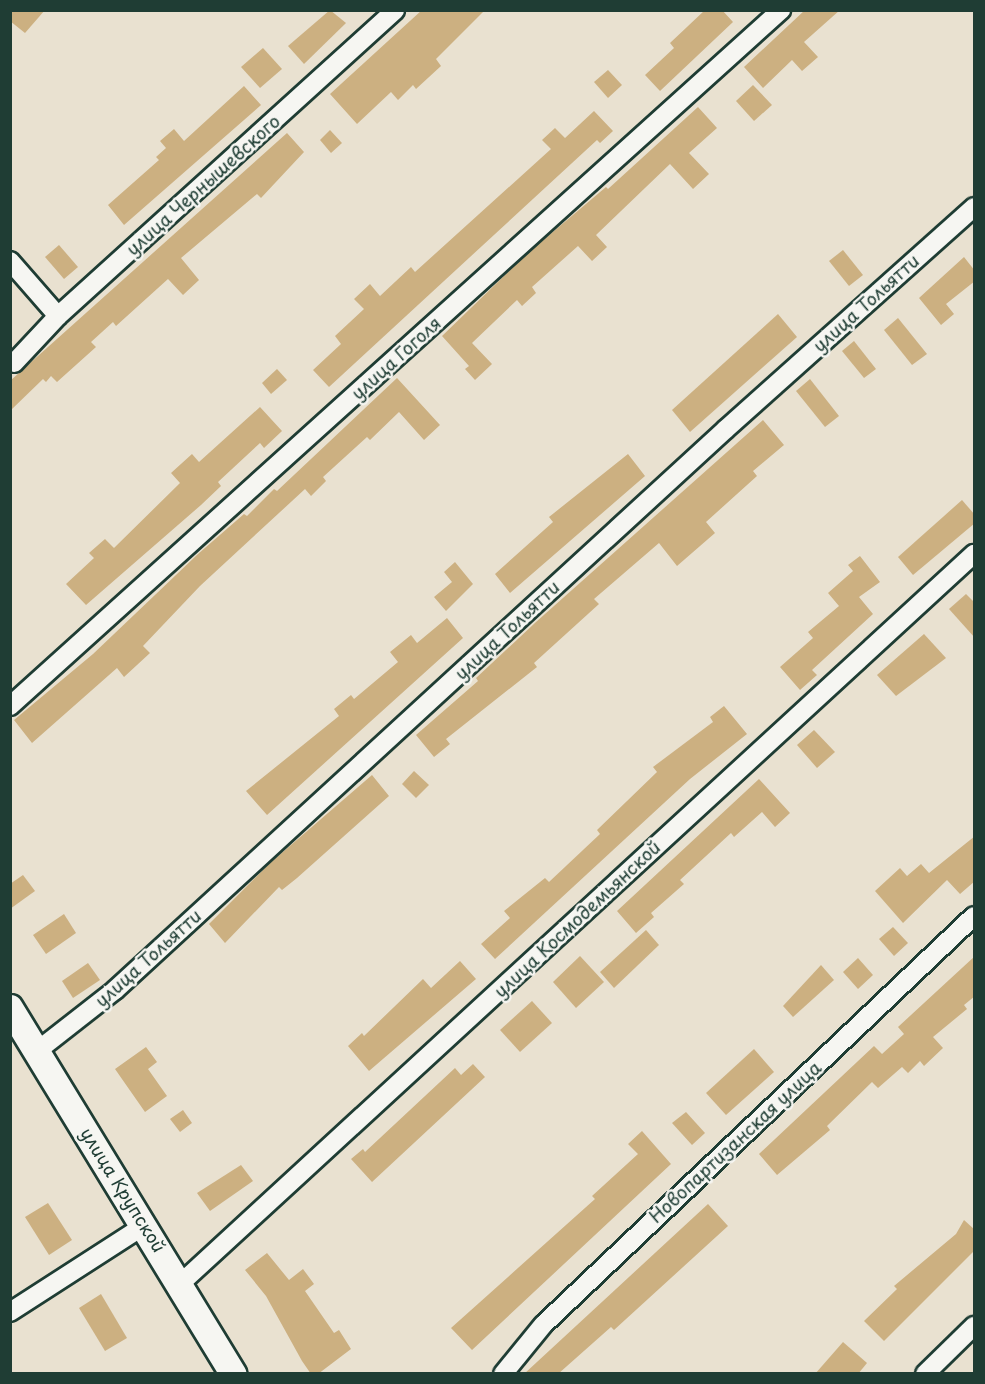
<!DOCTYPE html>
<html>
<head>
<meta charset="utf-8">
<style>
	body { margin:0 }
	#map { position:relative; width:985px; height:1384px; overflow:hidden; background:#e9e1d0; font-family:"Playpen Sans",sans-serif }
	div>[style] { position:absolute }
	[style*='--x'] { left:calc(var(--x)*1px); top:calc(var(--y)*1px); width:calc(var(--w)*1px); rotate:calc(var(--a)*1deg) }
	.building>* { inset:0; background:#ccb081 }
	.roads { filter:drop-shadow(2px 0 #1f3d34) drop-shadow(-2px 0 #1f3d34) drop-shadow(0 2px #1f3d34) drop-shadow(0 -2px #1f3d34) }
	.street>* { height:18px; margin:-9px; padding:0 9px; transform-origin:9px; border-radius:9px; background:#f6f6f2 }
	.secondary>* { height:26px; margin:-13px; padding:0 13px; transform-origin:13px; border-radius:13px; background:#f6f6f2 }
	span { translate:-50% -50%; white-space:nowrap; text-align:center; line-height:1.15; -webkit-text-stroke:5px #f6f6f2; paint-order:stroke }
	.street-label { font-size:18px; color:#1f3d34 }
	.frame { position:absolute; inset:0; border:12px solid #1f3d34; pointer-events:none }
</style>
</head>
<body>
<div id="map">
	<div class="building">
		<div style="clip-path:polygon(10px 10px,45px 10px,25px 33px,10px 21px)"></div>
		<div style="clip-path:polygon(330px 10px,346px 23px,304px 64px,288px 46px)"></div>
		<div style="clip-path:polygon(422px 10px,485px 10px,436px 59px,441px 66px,416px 89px,413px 85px,398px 100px,391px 92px,357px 124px,330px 94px)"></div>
		<div style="clip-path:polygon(705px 10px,722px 10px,733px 22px,660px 91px,645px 75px,674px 48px,670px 43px)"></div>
		<div style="clip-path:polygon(805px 10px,840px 10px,804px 42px,818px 57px,802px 71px,792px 60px,763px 88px,744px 67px)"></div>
		<div style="clip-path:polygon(263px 48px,282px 69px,260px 88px,241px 67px)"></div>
		<div style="clip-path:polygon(608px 70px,622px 85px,608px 98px,594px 82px)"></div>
		<div style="clip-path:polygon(753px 85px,772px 105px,754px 121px,736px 101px)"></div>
		<div style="clip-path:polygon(244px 86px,261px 105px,124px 225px,108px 205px,159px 160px,156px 157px,166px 148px,160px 141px,174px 129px,184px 141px)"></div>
		<div style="clip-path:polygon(698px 107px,717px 128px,689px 153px,709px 174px,693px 189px,670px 164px,596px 235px,607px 247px,592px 261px,578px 246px,532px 287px,536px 293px,522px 306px,517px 300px,472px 343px,492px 364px,475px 380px,465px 369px,469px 366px,442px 336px,528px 253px,606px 187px,608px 189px)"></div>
		<div style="clip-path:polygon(594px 111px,613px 131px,600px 143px,597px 140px,329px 387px,313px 370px,341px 344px,335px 336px,364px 309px,354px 299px,370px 284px,380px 296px,411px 267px,415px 272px,551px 149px,542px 140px,555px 128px,565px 138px)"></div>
		<div style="clip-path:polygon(330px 130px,342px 143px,331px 153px,320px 140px)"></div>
		<div style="clip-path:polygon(287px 133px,304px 152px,261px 198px,257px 194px,181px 258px,199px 280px,183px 295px,168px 279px,116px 326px,113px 322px,91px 342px,96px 347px,57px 382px,51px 376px,46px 382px,43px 379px,10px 411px,10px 381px)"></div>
		<div style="clip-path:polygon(59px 245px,78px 267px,64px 279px,45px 257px)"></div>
		<div style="clip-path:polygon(843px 250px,863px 275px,849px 286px,829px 261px)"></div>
		<div style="clip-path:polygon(964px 257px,975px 271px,975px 281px,946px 304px,954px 314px,941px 325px,919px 298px)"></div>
		<div style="clip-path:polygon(778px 314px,797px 337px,690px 432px,672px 410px)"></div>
		<div style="clip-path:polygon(898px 318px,927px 354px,912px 365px,884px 330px)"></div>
		<div style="clip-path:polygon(854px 341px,876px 369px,864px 378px,842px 351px)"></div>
		<div style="clip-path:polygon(277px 369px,287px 380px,271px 394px,262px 383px)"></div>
		<div style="clip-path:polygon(397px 378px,440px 425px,424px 440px,399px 412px,370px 440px,367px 437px,323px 477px,326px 481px,311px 496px,305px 489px,200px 586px,143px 646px,150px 653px,124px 677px,117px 668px,32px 743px,14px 720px,93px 654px,198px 554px,244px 514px,247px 516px,274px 489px,277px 491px)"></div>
		<div style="clip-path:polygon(810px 379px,839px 416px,825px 427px,796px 391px)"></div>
		<div style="clip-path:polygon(260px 407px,282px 431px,264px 448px,260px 443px,218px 482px,221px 486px,201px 505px,86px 605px,66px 584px,94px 558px,89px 553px,105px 539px,114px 548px,180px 483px,171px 473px,192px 454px,199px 462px)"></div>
		<div style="clip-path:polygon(763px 420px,784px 445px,753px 471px,757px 476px,706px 522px,715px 533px,677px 566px,659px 543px,594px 599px,599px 604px,534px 663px,537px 667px,446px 739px,450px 744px,434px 757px,416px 735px,478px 681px,476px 678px,536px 622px)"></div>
		<div style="clip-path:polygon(628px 454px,645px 476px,510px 593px,495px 574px,553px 522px,549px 517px)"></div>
		<div style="clip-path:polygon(962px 500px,975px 515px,975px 523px,913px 575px,898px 557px)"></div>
		<div style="clip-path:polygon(860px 556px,880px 582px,859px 597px,873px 614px,812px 670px,817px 675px,800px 690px,780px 667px,813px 638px,808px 632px,839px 606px,828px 593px,853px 571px,848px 565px)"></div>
		<div style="clip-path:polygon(455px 562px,473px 584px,446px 611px,434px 597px,452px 582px,444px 572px)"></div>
		<div style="clip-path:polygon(966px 594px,975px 603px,975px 638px,949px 609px)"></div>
		<div style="clip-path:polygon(447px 618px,463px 638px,267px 815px,246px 791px,339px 716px,334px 709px,351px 695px,354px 699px,398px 662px,390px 652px,411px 635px,417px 643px)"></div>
		<div style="clip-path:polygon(924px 634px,946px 658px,896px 696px,877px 675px)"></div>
		<div style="clip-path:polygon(724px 706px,747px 734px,690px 779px,495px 959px,481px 944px,510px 918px,504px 911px,545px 878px,549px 882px,600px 834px,597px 830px,657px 772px,653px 767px,713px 722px,710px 717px)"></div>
		<div style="clip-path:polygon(814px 730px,835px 752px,817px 768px,797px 745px)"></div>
		<div style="clip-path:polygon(414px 771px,429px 785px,416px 798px,402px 784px)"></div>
		<div style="clip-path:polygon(372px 775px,389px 796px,297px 878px,282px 890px,279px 887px,225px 943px,209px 924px,269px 864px)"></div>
		<div style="clip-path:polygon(759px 779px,790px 813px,775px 827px,762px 812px,734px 837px,731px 833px,680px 880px,684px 884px,651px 913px,654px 917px,636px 933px,617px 911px)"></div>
		<div style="clip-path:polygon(975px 836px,975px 881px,960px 894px,947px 880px,903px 923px,875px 891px,900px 868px,907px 876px,921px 864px,929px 873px)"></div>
		<div style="clip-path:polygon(23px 875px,35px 891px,10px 909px,10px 884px)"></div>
		<div style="clip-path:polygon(64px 914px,76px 933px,46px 954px,33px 935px)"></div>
		<div style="clip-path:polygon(893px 927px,908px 943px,894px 956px,879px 939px)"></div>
		<div style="clip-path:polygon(646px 930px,659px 945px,614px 988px,600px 972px)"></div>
		<div style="clip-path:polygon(580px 956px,604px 982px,576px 1008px,553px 982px)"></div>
		<div style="clip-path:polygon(975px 956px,975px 996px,964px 1005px,967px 1009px,933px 1037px,943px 1048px,924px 1066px,920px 1061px,908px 1073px,902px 1067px,878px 1088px,872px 1082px,827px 1126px,830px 1130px,777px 1175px,759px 1154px,874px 1046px,882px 1054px,904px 1034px,898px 1027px)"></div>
		<div style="clip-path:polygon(858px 958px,873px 975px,858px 989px,843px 972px)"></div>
		<div style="clip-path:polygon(460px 961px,476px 979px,369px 1071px,348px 1046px,362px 1033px,364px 1036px,423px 979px,431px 988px)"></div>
		<div style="clip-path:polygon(88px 963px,100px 980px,73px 998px,62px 981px)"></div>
		<div style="clip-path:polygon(821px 965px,834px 980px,793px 1017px,783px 1006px)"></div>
		<div style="clip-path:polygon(532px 1001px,552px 1023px,520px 1052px,500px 1030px)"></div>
		<div style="clip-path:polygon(146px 1047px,157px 1062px,148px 1069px,167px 1096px,145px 1112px,115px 1069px)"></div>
		<div style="clip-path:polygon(754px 1049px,774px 1072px,726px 1115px,706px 1093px)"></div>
		<div style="clip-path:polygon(473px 1064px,485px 1077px,372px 1182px,351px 1159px,363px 1149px,365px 1152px,455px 1068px,461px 1075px)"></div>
		<div style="clip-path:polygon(183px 1110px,192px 1123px,180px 1132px,170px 1119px)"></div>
		<div style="clip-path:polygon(686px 1112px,705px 1133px,692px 1145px,672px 1123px)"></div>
		<div style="clip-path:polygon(642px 1131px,671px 1164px,472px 1350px,451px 1328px,595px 1199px,592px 1196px,638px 1154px,628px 1144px)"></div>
		<div style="clip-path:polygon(241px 1165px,253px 1181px,210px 1211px,197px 1193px)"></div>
		<div style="clip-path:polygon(48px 1203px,72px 1240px,49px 1255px,25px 1217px)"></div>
		<div style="clip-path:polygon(708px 1204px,728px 1226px,614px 1330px,611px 1327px,558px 1374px,524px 1374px)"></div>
		<div style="clip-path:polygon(964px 1220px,975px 1230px,975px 1250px,884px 1341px,864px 1321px,897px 1289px,894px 1286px,956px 1234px)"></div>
		<div style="clip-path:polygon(267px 1253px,289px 1280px,303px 1269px,314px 1284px,305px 1291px,334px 1333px,339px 1330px,351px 1349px,318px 1374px,311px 1374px,302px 1361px,266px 1296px,245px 1270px)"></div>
		<div style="clip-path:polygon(101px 1294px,127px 1338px,105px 1351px,79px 1308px)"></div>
		<div style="clip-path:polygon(843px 1342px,867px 1363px,858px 1374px,815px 1374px)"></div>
	</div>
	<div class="roads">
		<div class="street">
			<div style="--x:10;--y:261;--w:73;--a:48.9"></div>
			<div style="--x:14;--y:363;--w:64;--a:-46.9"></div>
			<div style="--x:58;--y:316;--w:455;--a:-42.2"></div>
			<div style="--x:10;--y:706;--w:1039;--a:-42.07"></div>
			<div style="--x:37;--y:1051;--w:99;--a:-38"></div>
			<div style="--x:115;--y:990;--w:829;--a:-42.56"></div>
			<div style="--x:726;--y:429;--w:333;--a:-41.8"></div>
			<div style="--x:180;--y:1284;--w:1079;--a:-42.6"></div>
			<div style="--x:10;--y:1312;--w:161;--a:-32.8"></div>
			<div style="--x:503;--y:1374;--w:63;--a:-50.8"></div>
			<div style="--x:543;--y:1325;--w:594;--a:-43.5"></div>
			<div style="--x:925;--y:1374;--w:69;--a:-44.4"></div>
		</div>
		<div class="secondary">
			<div style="--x:10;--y:1008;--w:429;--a:58.6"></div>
		</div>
	</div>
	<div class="street-label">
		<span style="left:203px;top:185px;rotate:-42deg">улица Чернышевского</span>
		<span style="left:866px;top:303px;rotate:-42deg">улица Тольятти</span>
		<span style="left:396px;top:358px;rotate:-42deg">улица Гоголя</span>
		<span style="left:507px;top:630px;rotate:-43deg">улица Тольятти</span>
		<span style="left:577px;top:919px;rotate:-43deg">улица Космодемьянской</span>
		<span style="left:148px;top:958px;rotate:-42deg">улица Тольятти</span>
		<span style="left:735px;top:1142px;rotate:-43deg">Новопартизанская улица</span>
		<span style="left:123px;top:1190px;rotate:58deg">улица Крупской</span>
	</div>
	<div class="frame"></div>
</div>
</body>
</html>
